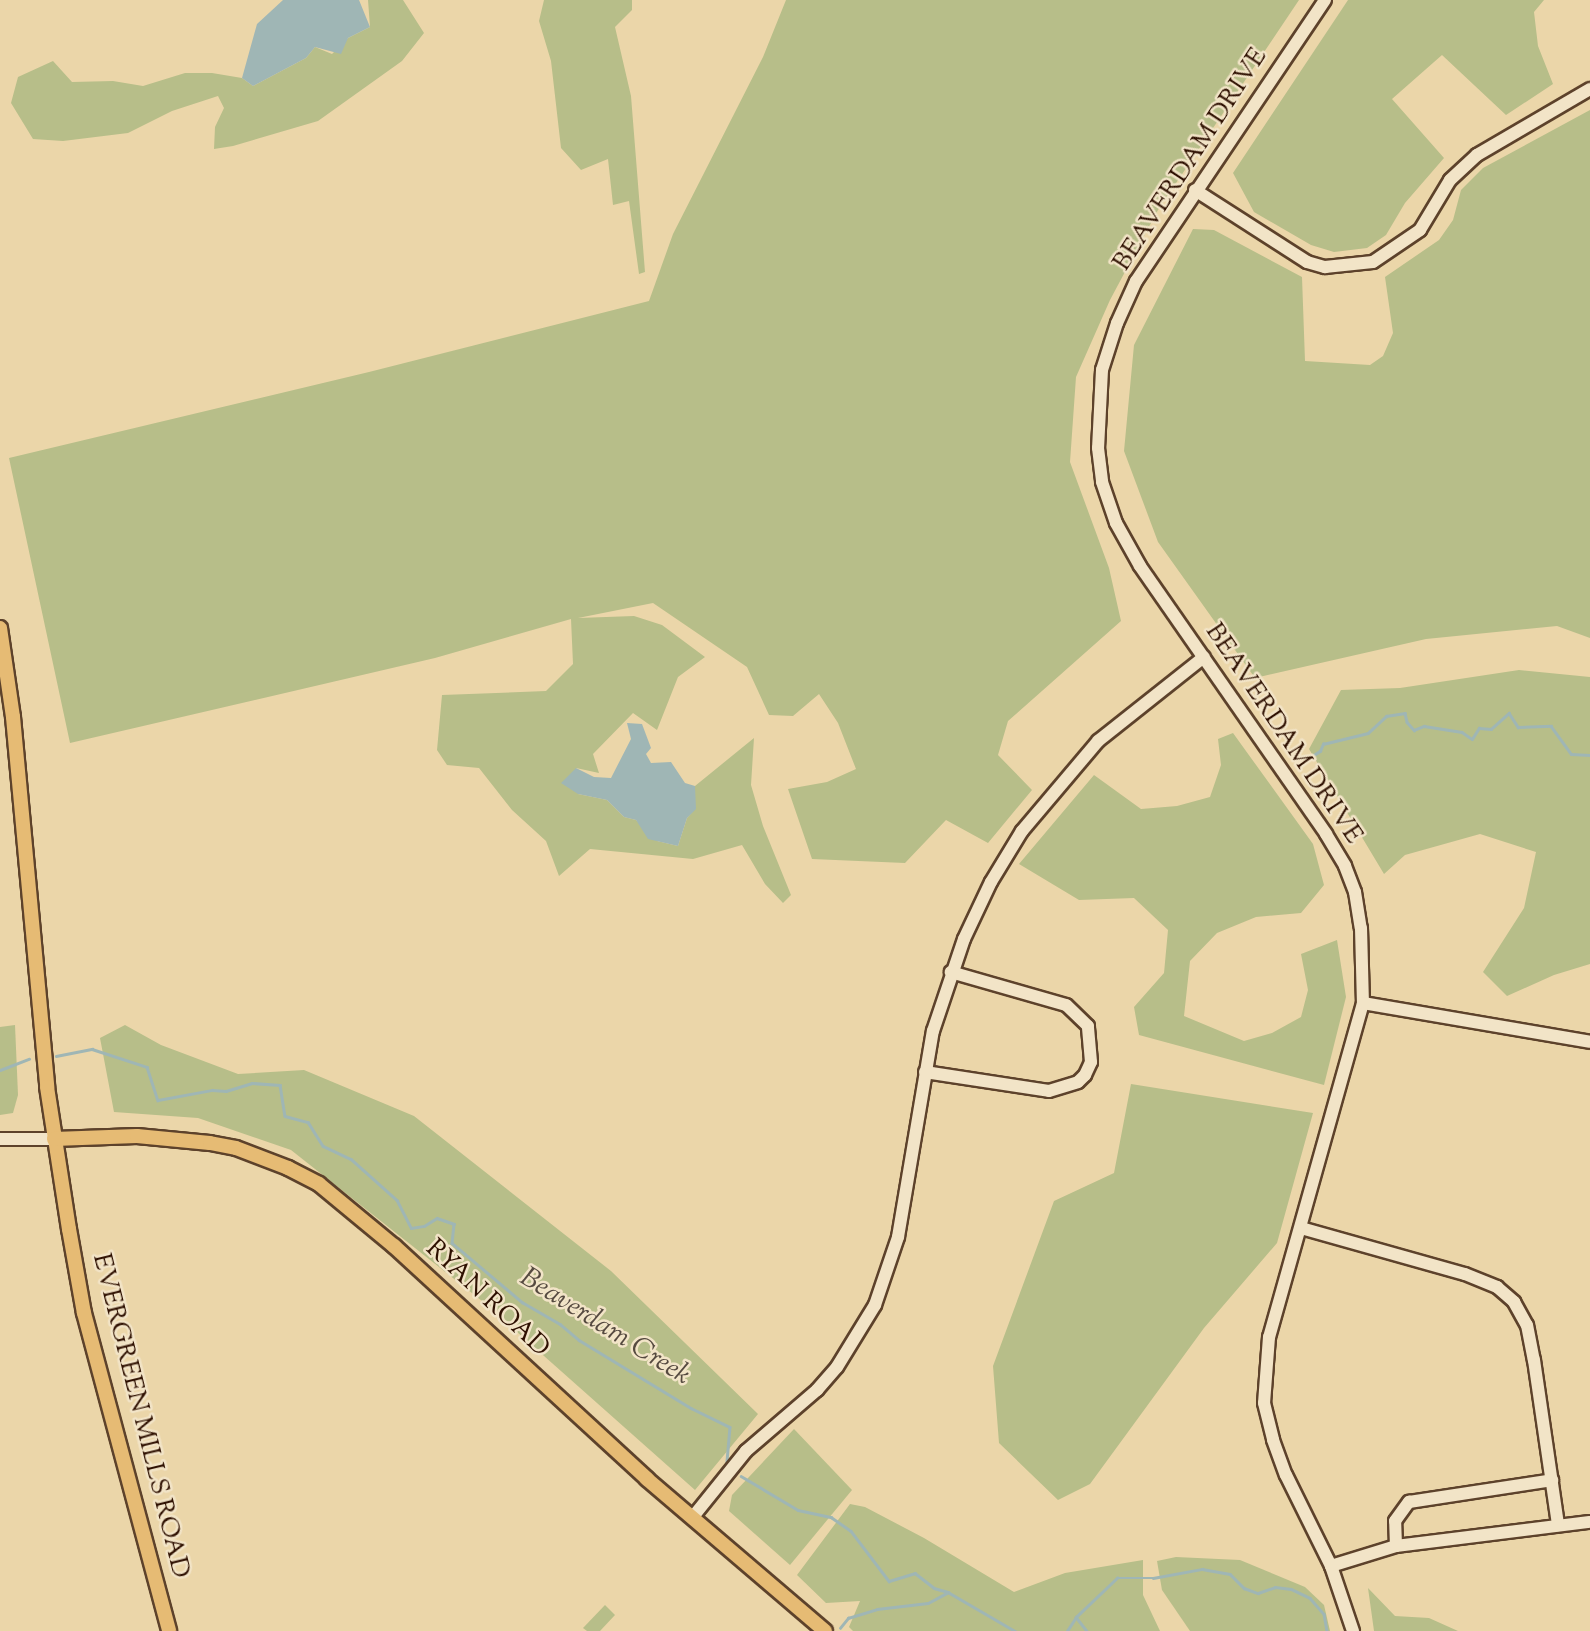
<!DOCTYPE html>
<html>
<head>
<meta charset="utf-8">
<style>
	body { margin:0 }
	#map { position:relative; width:1590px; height:1631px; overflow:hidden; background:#ebd6a9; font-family:"Sorts Mill Goudy",serif }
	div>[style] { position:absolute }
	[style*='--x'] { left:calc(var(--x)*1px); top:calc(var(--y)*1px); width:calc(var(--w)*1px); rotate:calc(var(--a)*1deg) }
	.green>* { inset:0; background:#b7be89 }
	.water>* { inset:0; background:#9fb6b5 }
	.stream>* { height:2.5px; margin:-1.25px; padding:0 1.25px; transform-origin:1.25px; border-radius:1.25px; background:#9fb6b5 }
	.roads { filter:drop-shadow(2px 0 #5d422b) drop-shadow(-2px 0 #5d422b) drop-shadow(0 2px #5d422b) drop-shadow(0 -2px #5d422b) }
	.minor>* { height:12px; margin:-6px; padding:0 6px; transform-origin:6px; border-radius:6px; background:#f2e4c7 }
	.major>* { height:14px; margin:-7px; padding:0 7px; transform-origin:7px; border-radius:7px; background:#e6bb74 }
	span { translate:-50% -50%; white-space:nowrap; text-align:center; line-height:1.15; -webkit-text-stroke:5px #f2e4c7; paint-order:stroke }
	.street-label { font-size:26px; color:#2e1001 }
	.water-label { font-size:28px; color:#564a40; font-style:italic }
</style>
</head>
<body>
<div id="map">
	<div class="green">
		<div style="clip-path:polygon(368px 0,403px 0,424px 33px,402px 61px,318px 121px,233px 146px,214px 149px,215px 127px,224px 108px,218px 96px,172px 111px,128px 133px,63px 141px,33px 139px,11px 103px,18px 77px,53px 61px,72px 82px,113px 81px,143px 86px,185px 73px,212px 73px,242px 78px,253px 86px,306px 58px,315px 47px,332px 54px,348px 38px,370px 27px)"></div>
		<div style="clip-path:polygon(544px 0,632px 0,632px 10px,615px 27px,631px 96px,645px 272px,639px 274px,629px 201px,613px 205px,608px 159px,581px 170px,561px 148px,551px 61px,539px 21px)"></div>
		<div style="clip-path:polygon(786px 0,1299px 0,1158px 210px,1110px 300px,1076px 377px,1070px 462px,1109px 568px,1121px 621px,1008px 721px,998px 755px,1032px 790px,988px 843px,946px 820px,905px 863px,812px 859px,788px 789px,827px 782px,856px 769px,838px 723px,819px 694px,793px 716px,769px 715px,747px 667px,653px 603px,578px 618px,634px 616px,662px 625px,705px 657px,678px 677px,657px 730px,633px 713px,593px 754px,599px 773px,576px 768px,578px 794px,607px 800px,624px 817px,636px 820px,657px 841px,678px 846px,687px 818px,695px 809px,695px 786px,754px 738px,751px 785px,763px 826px,791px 895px,783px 903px,765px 884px,742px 845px,693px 859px,590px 849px,559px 876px,546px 841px,512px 810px,479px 768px,447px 765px,437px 750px,442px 695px,546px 691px,573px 664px,571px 619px,435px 658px,70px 743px,9px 458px,369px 372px,649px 301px,673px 234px,763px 57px)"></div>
		<div style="clip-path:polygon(1348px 0,1544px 0,1534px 12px,1538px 46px,1553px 84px,1506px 115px,1442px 55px,1392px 99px,1444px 158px,1405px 203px,1386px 235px,1367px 248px,1334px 252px,1311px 245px,1254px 212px,1233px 173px)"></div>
		<div style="clip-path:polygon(1590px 110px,1590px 638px,1557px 626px,1426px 639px,1255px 678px,1158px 542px,1124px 451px,1134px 345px,1193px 229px,1214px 230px,1302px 277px,1305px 361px,1370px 365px,1383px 356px,1393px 333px,1385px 277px,1439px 240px,1453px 220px,1461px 190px,1483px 168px)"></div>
		<div style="clip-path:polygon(1519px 670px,1590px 677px,1590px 964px,1554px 975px,1507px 996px,1483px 972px,1524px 908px,1536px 852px,1480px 834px,1405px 855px,1384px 874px,1309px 749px,1341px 690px,1400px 688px)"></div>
		<div style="clip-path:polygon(1233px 733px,1313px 844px,1324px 885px,1301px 913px,1256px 917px,1217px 933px,1190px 961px,1184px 1016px,1244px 1041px,1272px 1033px,1301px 1017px,1308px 990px,1301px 954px,1337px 940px,1346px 997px,1324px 1085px,1139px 1035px,1134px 1007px,1164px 973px,1168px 930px,1134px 898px,1079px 900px,1019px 864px,1094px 775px,1141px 809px,1177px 806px,1210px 797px,1221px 765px,1218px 739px)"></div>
		<div style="clip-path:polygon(15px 1025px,18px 1095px,13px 1113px,0 1115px,0 1027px)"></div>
		<div style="clip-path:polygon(125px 1025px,161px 1045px,238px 1074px,304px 1070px,414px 1116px,611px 1271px,758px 1414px,695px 1490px,482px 1301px,291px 1150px,198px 1118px,114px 1112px,100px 1038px)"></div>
		<div style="clip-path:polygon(1131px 1084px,1313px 1113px,1277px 1243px,1204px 1328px,1090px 1484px,1058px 1500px,999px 1443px,993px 1366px,1054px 1201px,1114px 1173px)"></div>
		<div style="clip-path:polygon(794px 1429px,852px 1490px,790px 1565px,729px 1511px,732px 1495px)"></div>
		<div style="clip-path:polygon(850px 1504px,865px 1507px,924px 1538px,1014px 1592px,1065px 1573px,1143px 1560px,1143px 1595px,1160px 1631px,853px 1631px,849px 1627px,860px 1601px,826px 1603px,797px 1575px)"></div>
		<div style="clip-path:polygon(1176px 1557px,1240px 1560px,1305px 1587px,1324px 1605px,1330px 1631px,1190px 1631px,1162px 1590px,1157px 1561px)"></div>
		<div style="clip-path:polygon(1368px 1588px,1395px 1616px,1429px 1618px,1458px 1631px,1374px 1631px)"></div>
		<div style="clip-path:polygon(605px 1605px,615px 1615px,600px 1631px,587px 1631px,583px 1628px)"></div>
	</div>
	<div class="water">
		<div style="clip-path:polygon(283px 0,359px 0,370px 27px,348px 38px,341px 54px,315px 47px,306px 58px,253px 86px,242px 78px,257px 24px)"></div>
		<div style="clip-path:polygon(627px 723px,642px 724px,651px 748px,646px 754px,651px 763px,671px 762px,685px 783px,695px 786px,696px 809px,687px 818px,678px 846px,648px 839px,636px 820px,624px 817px,607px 800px,578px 794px,561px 783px,576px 768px,594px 777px,611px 778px,631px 739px)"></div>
	</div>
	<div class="stream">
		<div style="--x:1304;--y:761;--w:19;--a:-32"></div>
		<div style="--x:1320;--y:751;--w:8;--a:-67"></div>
		<div style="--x:1323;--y:744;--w:46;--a:-13.7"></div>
		<div style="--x:1368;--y:733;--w:25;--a:-43"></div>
		<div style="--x:1386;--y:716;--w:19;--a:-9"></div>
		<div style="--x:1405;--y:713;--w:9;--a:77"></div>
		<div style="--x:1407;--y:722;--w:11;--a:49"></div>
		<div style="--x:1414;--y:730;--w:11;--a:-22"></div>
		<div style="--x:1424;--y:726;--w:38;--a:9"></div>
		<div style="--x:1462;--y:732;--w:12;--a:35"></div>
		<div style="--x:1472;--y:739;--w:13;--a:-58"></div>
		<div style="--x:1479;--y:728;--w:12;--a:5"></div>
		<div style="--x:1491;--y:729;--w:24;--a:-42"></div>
		<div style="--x:1509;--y:713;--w:17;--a:57"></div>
		<div style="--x:1518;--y:727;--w:33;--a:-2"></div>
		<div style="--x:1551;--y:726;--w:34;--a:54"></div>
		<div style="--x:1571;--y:754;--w:19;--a:3"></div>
		<div style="--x:56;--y:1056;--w:37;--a:-11"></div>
		<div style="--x:92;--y:1049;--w:58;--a:18.1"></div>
		<div style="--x:147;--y:1067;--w:35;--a:72"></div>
		<div style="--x:158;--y:1100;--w:55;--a:-10.5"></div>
		<div style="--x:212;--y:1090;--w:14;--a:4"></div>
		<div style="--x:226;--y:1091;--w:27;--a:-17"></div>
		<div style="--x:252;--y:1083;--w:28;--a:4"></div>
		<div style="--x:280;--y:1085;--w:31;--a:81"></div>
		<div style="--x:285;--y:1116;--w:24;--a:15"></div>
		<div style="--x:308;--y:1122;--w:28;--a:58"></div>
		<div style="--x:323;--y:1146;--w:31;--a:25"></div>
		<div style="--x:351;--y:1159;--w:62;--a:41.7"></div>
		<div style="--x:397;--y:1200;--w:31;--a:63"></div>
		<div style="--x:411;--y:1228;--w:13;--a:-9"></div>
		<div style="--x:424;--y:1226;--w:15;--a:-32"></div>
		<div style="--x:437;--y:1218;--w:18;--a:19"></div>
		<div style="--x:454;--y:1224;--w:19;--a:96"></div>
		<div style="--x:452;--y:1243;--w:92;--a:40.1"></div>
		<div style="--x:522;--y:1302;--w:44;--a:30.1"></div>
		<div style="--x:560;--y:1324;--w:25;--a:40"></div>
		<div style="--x:579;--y:1340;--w:131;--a:31.3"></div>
		<div style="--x:691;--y:1408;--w:43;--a:26"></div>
		<div style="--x:730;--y:1427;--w:37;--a:95"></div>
		<div style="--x:0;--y:1070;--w:31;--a:-21"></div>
		<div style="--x:741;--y:1476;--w:66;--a:30.8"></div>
		<div style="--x:798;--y:1510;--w:34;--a:12"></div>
		<div style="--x:831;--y:1517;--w:24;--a:35"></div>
		<div style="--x:851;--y:1531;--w:63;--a:52.8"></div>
		<div style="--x:889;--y:1581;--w:27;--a:-17"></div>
		<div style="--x:915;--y:1573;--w:24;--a:38"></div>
		<div style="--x:934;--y:1588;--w:15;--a:16"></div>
		<div style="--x:948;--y:1592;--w:78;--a:30.2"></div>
		<div style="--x:1076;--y:1617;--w:18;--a:52"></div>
		<div style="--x:840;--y:1628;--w:13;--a:-51"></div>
		<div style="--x:848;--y:1618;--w:30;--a:-17"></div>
		<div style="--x:877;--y:1609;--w:51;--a:-6.7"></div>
		<div style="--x:928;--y:1603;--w:21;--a:-28"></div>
		<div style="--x:1067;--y:1631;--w:17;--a:-57"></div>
		<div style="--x:1076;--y:1617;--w:57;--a:-43.6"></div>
		<div style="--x:1117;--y:1578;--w:36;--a:0"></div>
		<div style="--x:1153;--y:1578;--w:50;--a:-10.4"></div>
		<div style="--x:1202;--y:1569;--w:28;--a:10"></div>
		<div style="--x:1230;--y:1574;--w:20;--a:45"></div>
		<div style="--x:1244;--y:1588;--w:15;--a:20"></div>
		<div style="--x:1258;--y:1593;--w:18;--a:-19"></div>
		<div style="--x:1275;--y:1587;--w:16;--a:7"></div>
		<div style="--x:1291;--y:1589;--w:21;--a:25"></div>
		<div style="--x:1310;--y:1598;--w:21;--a:49"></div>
		<div style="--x:1324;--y:1614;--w:17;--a:80"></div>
	</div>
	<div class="roads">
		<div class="minor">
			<div style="--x:1325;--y:0;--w:339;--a:123.9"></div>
			<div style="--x:1136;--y:281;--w:46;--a:114.3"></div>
			<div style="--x:1117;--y:323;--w:49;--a:107.7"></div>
			<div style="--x:1102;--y:370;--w:78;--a:92.9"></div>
			<div style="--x:1098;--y:448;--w:34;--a:83"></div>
			<div style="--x:1102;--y:482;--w:43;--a:71.1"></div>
			<div style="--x:1116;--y:523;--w:49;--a:60.8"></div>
			<div style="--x:1140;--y:566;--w:326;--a:55.2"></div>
			<div style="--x:1326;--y:834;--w:37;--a:59"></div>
			<div style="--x:1345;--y:866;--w:28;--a:69"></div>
			<div style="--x:1355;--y:892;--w:36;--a:81"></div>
			<div style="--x:1361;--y:928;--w:75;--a:88.5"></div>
			<div style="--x:1363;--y:1003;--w:347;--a:105.7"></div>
			<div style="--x:1269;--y:1337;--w:66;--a:94.3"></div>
			<div style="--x:1264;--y:1403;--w:38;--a:76"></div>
			<div style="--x:1273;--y:1440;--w:37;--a:70"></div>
			<div style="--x:1286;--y:1475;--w:102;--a:63.7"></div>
			<div style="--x:1331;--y:1566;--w:69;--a:71.3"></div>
			<div style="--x:1195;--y:190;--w:133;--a:32.7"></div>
			<div style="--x:1307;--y:262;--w:19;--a:16"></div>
			<div style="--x:1325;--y:267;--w:48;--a:-5.9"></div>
			<div style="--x:1373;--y:262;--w:57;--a:-34.2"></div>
			<div style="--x:1420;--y:230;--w:58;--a:-59"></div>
			<div style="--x:1450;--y:180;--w:37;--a:-43"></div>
			<div style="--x:1477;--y:155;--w:131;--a:-30.3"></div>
			<div style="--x:1363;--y:1003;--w:230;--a:9.7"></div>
			<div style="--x:925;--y:1072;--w:125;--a:8.7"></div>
			<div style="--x:1049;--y:1091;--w:30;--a:-17"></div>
			<div style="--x:1078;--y:1082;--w:10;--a:-45"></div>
			<div style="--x:1085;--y:1075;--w:14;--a:-65"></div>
			<div style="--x:1091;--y:1062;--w:36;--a:-95"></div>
			<div style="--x:1088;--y:1026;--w:30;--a:-136"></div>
			<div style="--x:1066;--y:1005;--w:120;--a:-164"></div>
			<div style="--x:0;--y:1139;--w:54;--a:0"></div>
			<div style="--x:1301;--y:1228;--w:170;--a:15.7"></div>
			<div style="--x:1465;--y:1274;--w:35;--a:22"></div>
			<div style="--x:1497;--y:1287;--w:23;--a:41"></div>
			<div style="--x:1514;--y:1302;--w:26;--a:61"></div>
			<div style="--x:1527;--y:1325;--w:36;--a:79"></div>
			<div style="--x:1534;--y:1360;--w:167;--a:81.7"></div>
			<div style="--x:692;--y:1518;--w:86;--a:-51.1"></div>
			<div style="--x:746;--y:1451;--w:94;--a:-40.7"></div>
			<div style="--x:817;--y:1390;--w:30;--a:-49"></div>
			<div style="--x:837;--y:1367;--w:73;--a:-58.5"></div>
			<div style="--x:875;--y:1305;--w:72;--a:-71.3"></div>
			<div style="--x:898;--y:1237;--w:209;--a:-80.4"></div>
			<div style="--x:933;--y:1031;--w:97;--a:-71.4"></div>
			<div style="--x:964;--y:939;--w:63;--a:-64.7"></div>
			<div style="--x:991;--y:882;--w:60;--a:-58.7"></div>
			<div style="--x:1022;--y:831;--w:118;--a:-49.8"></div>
			<div style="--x:1098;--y:741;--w:135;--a:-38.4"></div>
			<div style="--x:1396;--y:1546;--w:25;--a:-92"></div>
			<div style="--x:1395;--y:1521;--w:24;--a:-54"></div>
			<div style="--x:1409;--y:1502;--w:145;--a:-8.7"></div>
			<div style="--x:1331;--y:1566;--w:68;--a:-17.1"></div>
			<div style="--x:1396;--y:1546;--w:195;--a:-7.1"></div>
		</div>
		<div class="major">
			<div style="--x:0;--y:628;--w:90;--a:81.7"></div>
			<div style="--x:13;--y:717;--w:372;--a:84.7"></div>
			<div style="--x:47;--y:1087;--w:144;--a:81.2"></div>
			<div style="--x:69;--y:1229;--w:85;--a:79.9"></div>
			<div style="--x:84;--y:1313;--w:329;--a:75"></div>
			<div style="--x:54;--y:1139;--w:83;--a:-2.1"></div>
			<div style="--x:137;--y:1136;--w:73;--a:5.5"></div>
			<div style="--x:210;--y:1143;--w:26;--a:11"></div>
			<div style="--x:236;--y:1148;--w:56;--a:21"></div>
			<div style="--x:288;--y:1168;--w:35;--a:27"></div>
			<div style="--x:319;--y:1184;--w:97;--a:39.6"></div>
			<div style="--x:394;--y:1246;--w:344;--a:42.6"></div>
			<div style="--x:647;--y:1479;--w:234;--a:40.5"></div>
		</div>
	</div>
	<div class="street-label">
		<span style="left:1191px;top:160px;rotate:-57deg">BEAVERDAM DRIVE</span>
		<span style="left:1283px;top:734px;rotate:56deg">BEAVERDAM DRIVE</span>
		<span style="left:487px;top:1299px;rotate:43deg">RYAN ROAD</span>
		<span style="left:140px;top:1416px;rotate:76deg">EVERGREEN MILLS ROAD</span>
	</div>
	<div class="water-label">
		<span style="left:605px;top:1327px;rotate:32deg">Beaverdam Creek</span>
	</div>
</div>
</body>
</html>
